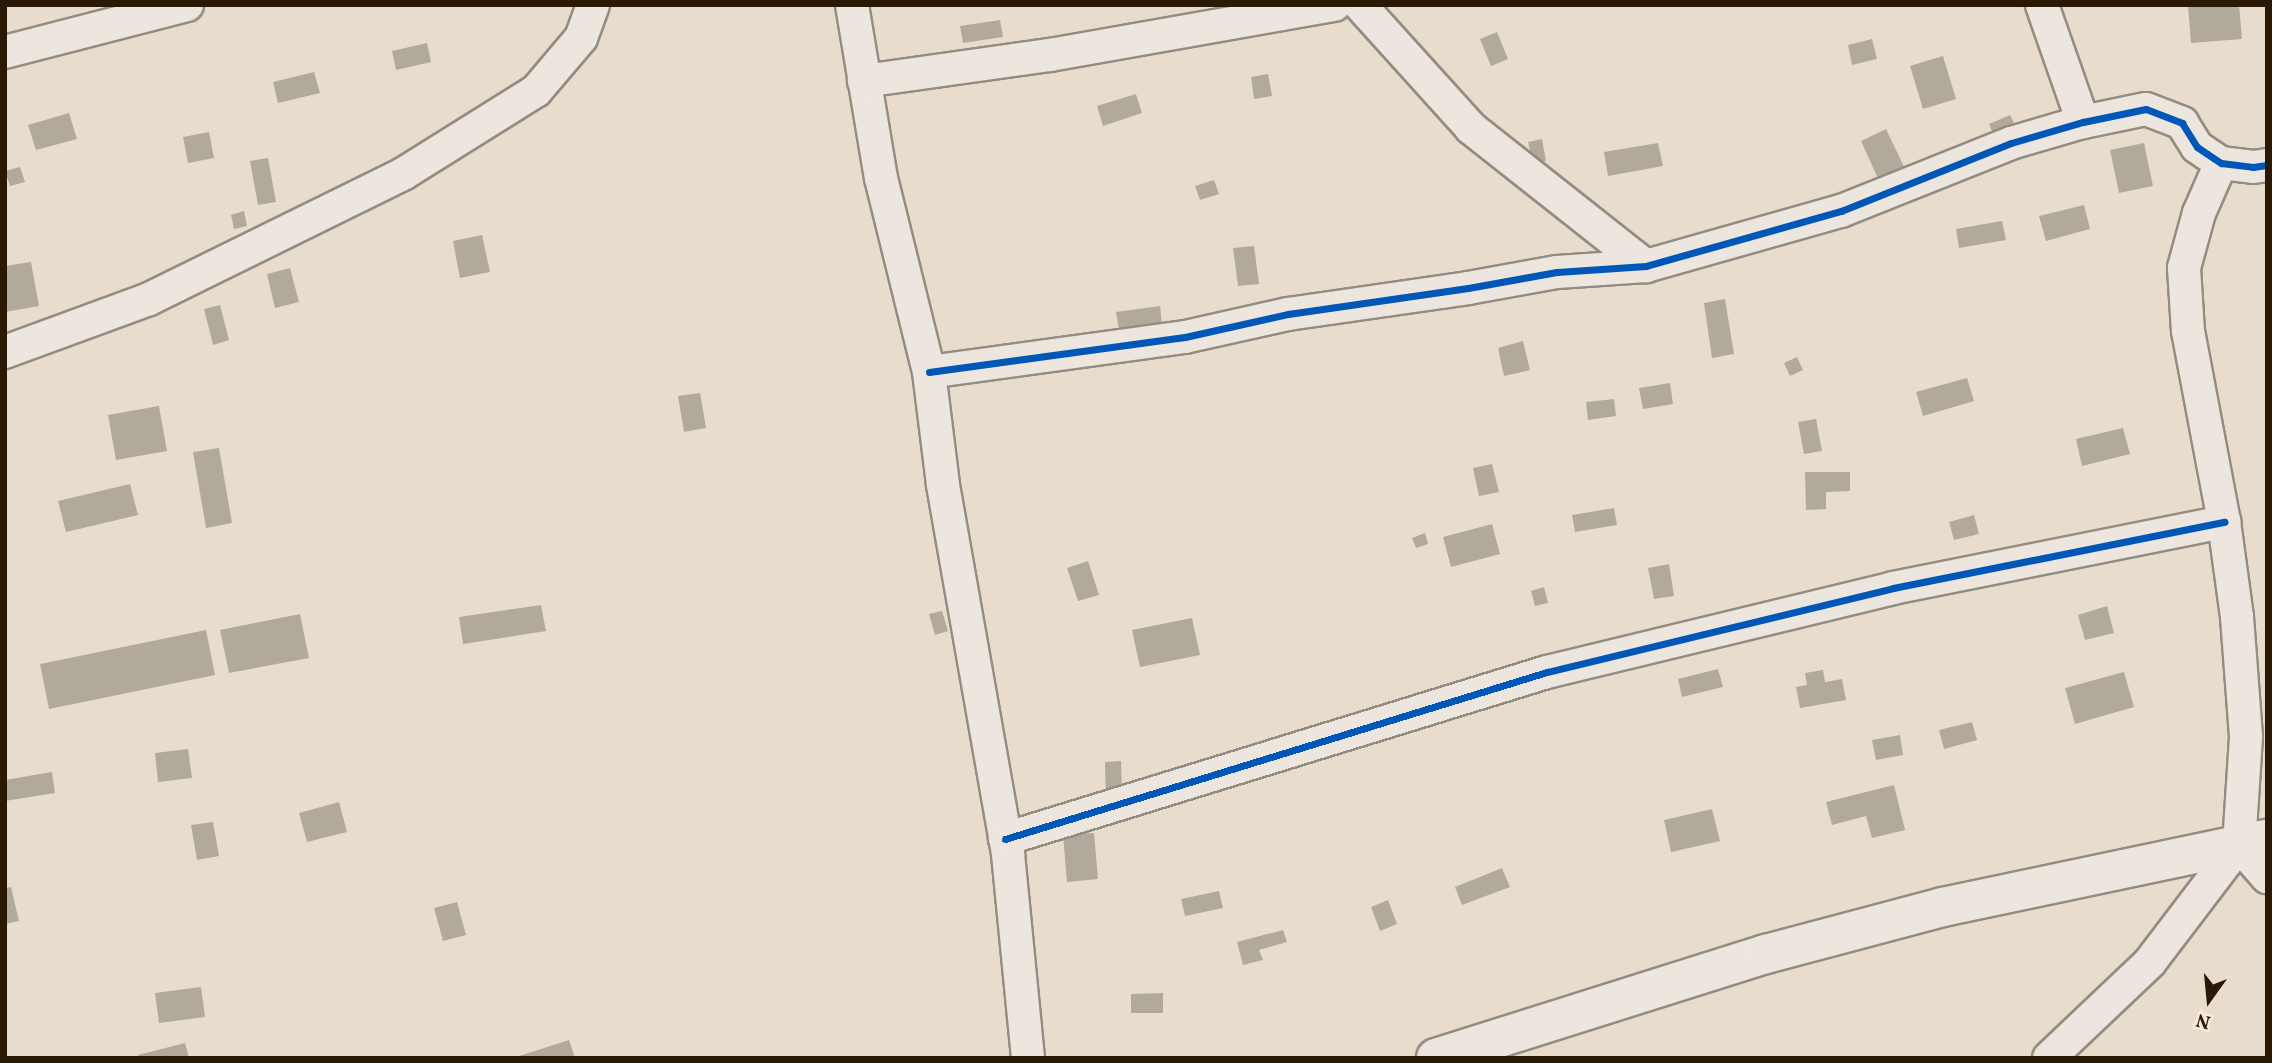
<!DOCTYPE html>
<html>
<head>
<meta charset="utf-8">
<style>
	body { margin:0 }
	#map { position:relative; width:2272px; height:1063px; overflow:hidden; background:#e8ddcd; font-family:Vollkorn,serif }
	div>[style] { position:absolute }
	[style*='--x'] { left:calc(var(--x)*1px); top:calc(var(--y)*1px); width:calc(var(--w)*1px); rotate:calc(var(--a)*1deg) }
	.building>* { inset:0; background:#b2a99d }
	.roads { filter:drop-shadow(2px 0 #948c80) drop-shadow(-2px 0 #948c80) drop-shadow(0 2px #948c80) drop-shadow(0 -2px #948c80) }
	.street>* { height:32px; margin:-16px; padding:0 16px; transform-origin:16px; border-radius:16px; background:#ece6df }
	.secondary>* { height:38px; margin:-19px; padding:0 19px; transform-origin:19px; border-radius:19px; background:#ece6df }
	.cycleway>* { height:7px; margin:-3.5px; padding:0 3.5px; transform-origin:3.5px; border-radius:3.5px; background:#0057b8 }
	span { translate:-50% -50%; white-space:nowrap; text-align:center; line-height:1.15; -webkit-text-stroke:7px #f8ead7; paint-order:stroke }
	.frame { position:absolute; inset:0; border:7px solid #291905; pointer-events:none }
	.north { position:absolute; left:2174px; top:965px; width:70px; height:70px; -webkit-text-stroke:5px #f8ead7; paint-order:stroke; rotate:195deg; font-size:19px; font-weight:700; line-height:28px; text-align:center; color:#291905 }
	.north::after { content:''; display:block; margin:auto; width:24px; height:32px; background:#291905; clip-path:polygon(50% 0,100% 100%,50% 72%,0 100%) }
</style>
</head>
<body>
<div id="map">
	<div class="building">
		<div style="clip-path:polygon(2188px 5px,2239px 5px,2242px 39px,2191px 43px)"></div>
		<div style="clip-path:polygon(1000px 20px,1003px 37px,963px 43px,960px 26px)"></div>
		<div style="clip-path:polygon(1497px 32px,1508px 59px,1491px 66px,1480px 39px)"></div>
		<div style="clip-path:polygon(1872px 39px,1877px 59px,1852px 65px,1848px 45px)"></div>
		<div style="clip-path:polygon(427px 43px,431px 62px,396px 70px,392px 51px)"></div>
		<div style="clip-path:polygon(1943px 56px,1956px 99px,1923px 109px,1910px 66px)"></div>
		<div style="clip-path:polygon(314px 72px,320px 93px,278px 103px,273px 82px)"></div>
		<div style="clip-path:polygon(1268px 74px,1272px 96px,1254px 99px,1251px 77px)"></div>
		<div style="clip-path:polygon(1136px 94px,1142px 113px,1103px 126px,1097px 106px)"></div>
		<div style="clip-path:polygon(69px 113px,77px 139px,36px 150px,28px 125px)"></div>
		<div style="clip-path:polygon(2010px 115px,2017px 129px,1995px 138px,1989px 124px)"></div>
		<div style="clip-path:polygon(1886px 129px,1907px 173px,1881px 185px,1861px 141px)"></div>
		<div style="clip-path:polygon(209px 132px,214px 158px,188px 163px,183px 137px)"></div>
		<div style="clip-path:polygon(1542px 139px,1546px 161px,1533px 164px,1528px 142px)"></div>
		<div style="clip-path:polygon(1658px 143px,1663px 166px,1608px 176px,1604px 152px)"></div>
		<div style="clip-path:polygon(2144px 143px,2153px 186px,2119px 193px,2110px 150px)"></div>
		<div style="clip-path:polygon(268px 158px,276px 202px,258px 205px,250px 161px)"></div>
		<div style="clip-path:polygon(20px 167px,25px 182px,10px 186px,5px 171px)"></div>
		<div style="clip-path:polygon(1214px 180px,1219px 194px,1200px 200px,1195px 186px)"></div>
		<div style="clip-path:polygon(2084px 205px,2090px 229px,2046px 241px,2039px 216px)"></div>
		<div style="clip-path:polygon(244px 211px,247px 226px,234px 229px,231px 215px)"></div>
		<div style="clip-path:polygon(2002px 221px,2006px 240px,1959px 248px,1956px 229px)"></div>
		<div style="clip-path:polygon(482px 235px,490px 272px,460px 278px,453px 241px)"></div>
		<div style="clip-path:polygon(1254px 246px,1259px 284px,1238px 286px,1233px 248px)"></div>
		<div style="clip-path:polygon(31px 262px,39px 306px,5px 312px,5px 266px)"></div>
		<div style="clip-path:polygon(290px 268px,299px 302px,275px 308px,267px 274px)"></div>
		<div style="clip-path:polygon(1725px 299px,1734px 354px,1712px 358px,1704px 303px)"></div>
		<div style="clip-path:polygon(220px 305px,229px 340px,213px 345px,204px 309px)"></div>
		<div style="clip-path:polygon(1160px 306px,1162px 324px,1119px 330px,1116px 312px)"></div>
		<div style="clip-path:polygon(1523px 341px,1530px 370px,1504px 376px,1498px 348px)"></div>
		<div style="clip-path:polygon(1797px 357px,1803px 370px,1790px 376px,1784px 363px)"></div>
		<div style="clip-path:polygon(1967px 378px,1974px 401px,1923px 416px,1916px 392px)"></div>
		<div style="clip-path:polygon(1670px 383px,1673px 404px,1643px 409px,1639px 388px)"></div>
		<div style="clip-path:polygon(700px 393px,706px 428px,684px 432px,678px 396px)"></div>
		<div style="clip-path:polygon(1614px 399px,1616px 416px,1588px 420px,1586px 402px)"></div>
		<div style="clip-path:polygon(159px 406px,167px 451px,116px 460px,108px 415px)"></div>
		<div style="clip-path:polygon(1816px 419px,1822px 451px,1804px 454px,1798px 422px)"></div>
		<div style="clip-path:polygon(2123px 428px,2130px 454px,2082px 466px,2076px 439px)"></div>
		<div style="clip-path:polygon(219px 448px,232px 523px,206px 528px,193px 452px)"></div>
		<div style="clip-path:polygon(1492px 464px,1499px 492px,1479px 496px,1473px 468px)"></div>
		<div style="clip-path:polygon(1805px 472px,1850px 472px,1850px 491px,1826px 492px,1826px 509px,1806px 510px)"></div>
		<div style="clip-path:polygon(130px 484px,138px 515px,66px 532px,58px 501px)"></div>
		<div style="clip-path:polygon(1614px 508px,1617px 525px,1575px 532px,1572px 515px)"></div>
		<div style="clip-path:polygon(1974px 515px,1979px 534px,1954px 540px,1949px 522px)"></div>
		<div style="clip-path:polygon(1492px 524px,1500px 554px,1451px 567px,1443px 537px)"></div>
		<div style="clip-path:polygon(1425px 533px,1428px 544px,1416px 548px,1412px 538px)"></div>
		<div style="clip-path:polygon(1088px 561px,1099px 595px,1078px 601px,1067px 568px)"></div>
		<div style="clip-path:polygon(1669px 564px,1674px 596px,1654px 599px,1648px 568px)"></div>
		<div style="clip-path:polygon(1544px 587px,1548px 603px,1535px 606px,1531px 591px)"></div>
		<div style="clip-path:polygon(541px 605px,546px 631px,463px 644px,459px 617px)"></div>
		<div style="clip-path:polygon(2107px 606px,2114px 633px,2085px 640px,2078px 615px)"></div>
		<div style="clip-path:polygon(942px 611px,948px 631px,935px 635px,929px 614px)"></div>
		<div style="clip-path:polygon(300px 614px,309px 658px,229px 673px,220px 630px)"></div>
		<div style="clip-path:polygon(1192px 618px,1200px 655px,1140px 667px,1132px 630px)"></div>
		<div style="clip-path:polygon(206px 630px,215px 675px,49px 709px,40px 664px)"></div>
		<div style="clip-path:polygon(1718px 669px,1723px 687px,1682px 697px,1678px 679px)"></div>
		<div style="clip-path:polygon(1823px 670px,1825px 682px,1842px 679px,1846px 700px,1800px 708px,1796px 687px,1807px 685px,1805px 673px)"></div>
		<div style="clip-path:polygon(2124px 672px,2134px 707px,2075px 724px,2065px 688px)"></div>
		<div style="clip-path:polygon(1972px 722px,1977px 740px,1944px 749px,1939px 730px)"></div>
		<div style="clip-path:polygon(1900px 735px,1903px 755px,1876px 760px,1872px 740px)"></div>
		<div style="clip-path:polygon(188px 749px,192px 778px,158px 782px,155px 753px)"></div>
		<div style="clip-path:polygon(1121px 761px,1122px 799px,1106px 800px,1105px 762px)"></div>
		<div style="clip-path:polygon(52px 772px,55px 793px,5px 801px,5px 780px)"></div>
		<div style="clip-path:polygon(1894px 785px,1905px 830px,1872px 838px,1866px 816px,1832px 825px,1826px 802px)"></div>
		<div style="clip-path:polygon(339px 802px,347px 832px,307px 842px,299px 813px)"></div>
		<div style="clip-path:polygon(1712px 809px,1720px 841px,1671px 852px,1664px 820px)"></div>
		<div style="clip-path:polygon(213px 822px,219px 856px,197px 860px,191px 825px)"></div>
		<div style="clip-path:polygon(1094px 833px,1098px 879px,1067px 882px,1063px 835px)"></div>
		<div style="clip-path:polygon(1502px 868px,1510px 887px,1462px 905px,1455px 887px)"></div>
		<div style="clip-path:polygon(11px 887px,19px 921px,5px 924px,5px 888px)"></div>
		<div style="clip-path:polygon(1219px 891px,1223px 908px,1185px 916px,1181px 899px)"></div>
		<div style="clip-path:polygon(1388px 900px,1397px 924px,1380px 931px,1371px 907px)"></div>
		<div style="clip-path:polygon(457px 902px,466px 935px,443px 941px,434px 908px)"></div>
		<div style="clip-path:polygon(1283px 930px,1287px 942px,1259px 950px,1263px 960px,1243px 965px,1237px 942px)"></div>
		<div style="clip-path:polygon(201px 987px,205px 1017px,159px 1023px,155px 993px)"></div>
		<div style="clip-path:polygon(1163px 993px,1163px 1013px,1131px 1013px,1131px 994px)"></div>
		<div style="clip-path:polygon(569px 1040px,575px 1058px,516px 1058px,516px 1057px)"></div>
		<div style="clip-path:polygon(185px 1043px,189px 1058px,138px 1058px,138px 1055px)"></div>
	</div>
	<div class="roads">
		<div class="street">
			<div style="--x:852;--y:5;--w:175;--a:80.5"></div>
			<div style="--x:881;--y:178;--w:200;--a:76.1"></div>
			<div style="--x:929;--y:372;--w:114;--a:82.9"></div>
			<div style="--x:943;--y:485;--w:375;--a:80"></div>
			<div style="--x:1008;--y:854;--w:205;--a:84.4"></div>
			<div style="--x:1360;--y:5;--w:166;--a:47.9"></div>
			<div style="--x:1471;--y:128;--w:223;--a:38.3"></div>
			<div style="--x:2042;--y:5;--w:124;--a:70.7"></div>
			<div style="--x:5;--y:52;--w:188;--a:-14.5"></div>
			<div style="--x:864;--y:81;--w:188;--a:-8"></div>
			<div style="--x:1050;--y:55;--w:289;--a:-10"></div>
			<div style="--x:2221;--y:163;--w:55;--a:113.7"></div>
			<div style="--x:2199;--y:213;--w:57;--a:105.3"></div>
			<div style="--x:2184;--y:268;--w:63;--a:86.4"></div>
			<div style="--x:2188;--y:331;--w:194;--a:79.3"></div>
			<div style="--x:2224;--y:522;--w:96;--a:82.2"></div>
			<div style="--x:2237;--y:617;--w:120;--a:85.7"></div>
			<div style="--x:2246;--y:737;--w:108;--a:93.7"></div>
			<div style="--x:5;--y:352;--w:153;--a:-20.2"></div>
			<div style="--x:149;--y:299;--w:283;--a:-26.2"></div>
			<div style="--x:403;--y:174;--w:157;--a:-32"></div>
			<div style="--x:536;--y:91;--w:70;--a:-49.7"></div>
			<div style="--x:581;--y:38;--w:35;--a:-70"></div>
			<div style="--x:929;--y:372;--w:258;--a:-7.8"></div>
			<div style="--x:1185;--y:337;--w:106;--a:-12.6"></div>
			<div style="--x:1288;--y:314;--w:182;--a:-8.2"></div>
			<div style="--x:1468;--y:288;--w:90;--a:-10.2"></div>
			<div style="--x:1557;--y:272;--w:89;--a:-3.9"></div>
			<div style="--x:1646;--y:266;--w:203;--a:-15.8"></div>
			<div style="--x:1841;--y:211;--w:183;--a:-21.8"></div>
			<div style="--x:2011;--y:143;--w:75;--a:-16.3"></div>
			<div style="--x:2083;--y:122;--w:64;--a:-11.7"></div>
			<div style="--x:2146;--y:109;--w:39;--a:21"></div>
			<div style="--x:2182;--y:123;--w:28;--a:58"></div>
			<div style="--x:2197;--y:147;--w:29;--a:34"></div>
			<div style="--x:2221;--y:163;--w:32;--a:7"></div>
			<div style="--x:2253;--y:167;--w:14;--a:-8"></div>
			<div style="--x:1005;--y:839;--w:567;--a:-17.13"></div>
			<div style="--x:1547;--y:672;--w:356;--a:-13.6"></div>
			<div style="--x:1893;--y:588;--w:338;--a:-11.3"></div>
			<div style="--x:2049;--y:1058;--w:139;--a:-43.5"></div>
			<div style="--x:2150;--y:962;--w:147;--a:-52.7"></div>
			<div style="--x:2239;--y:845;--w:43;--a:48.8"></div>
		</div>
		<div class="secondary">
			<div style="--x:1436;--y:1058;--w:346;--a:-17.5"></div>
			<div style="--x:1766;--y:954;--w:183;--a:-14.9"></div>
			<div style="--x:1943;--y:907;--w:331;--a:-11.9"></div>
		</div>
	</div>
	<div class="cycleway">
		<div style="--x:929;--y:372;--w:258;--a:-7.8"></div>
		<div style="--x:1185;--y:337;--w:106;--a:-12.6"></div>
		<div style="--x:1288;--y:314;--w:182;--a:-8.2"></div>
		<div style="--x:1468;--y:288;--w:90;--a:-10.2"></div>
		<div style="--x:1557;--y:272;--w:89;--a:-3.9"></div>
		<div style="--x:1646;--y:266;--w:203;--a:-15.8"></div>
		<div style="--x:1841;--y:211;--w:183;--a:-21.8"></div>
		<div style="--x:2011;--y:143;--w:75;--a:-16.3"></div>
		<div style="--x:2083;--y:122;--w:64;--a:-11.7"></div>
		<div style="--x:2146;--y:109;--w:39;--a:21"></div>
		<div style="--x:2182;--y:123;--w:28;--a:58"></div>
		<div style="--x:2197;--y:147;--w:29;--a:34"></div>
		<div style="--x:2221;--y:163;--w:32;--a:7"></div>
		<div style="--x:2253;--y:167;--w:14;--a:-8"></div>
		<div style="--x:1005;--y:839;--w:567;--a:-17.13"></div>
		<div style="--x:1547;--y:672;--w:356;--a:-13.6"></div>
		<div style="--x:1893;--y:588;--w:338;--a:-11.3"></div>
	</div>
	<div class="frame"></div>
	<div class="north">N</div>
</div>
</body>
</html>
